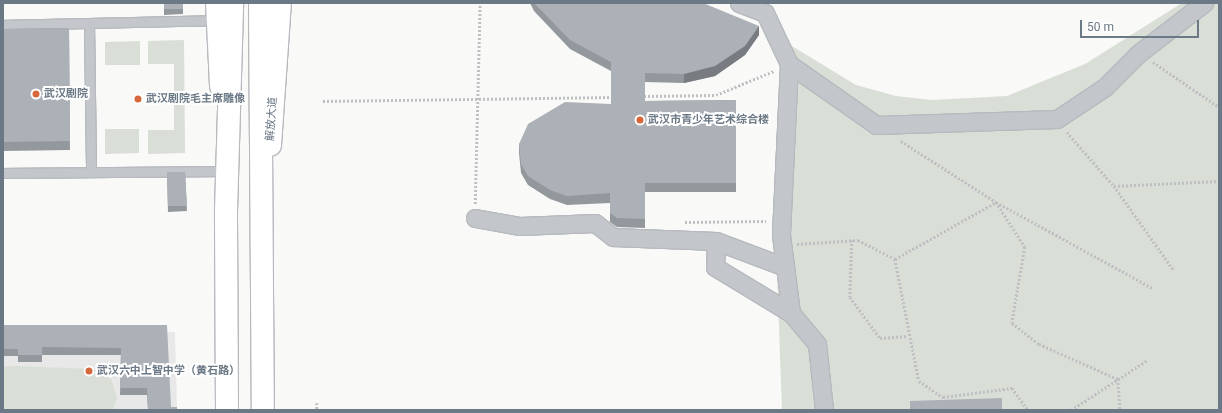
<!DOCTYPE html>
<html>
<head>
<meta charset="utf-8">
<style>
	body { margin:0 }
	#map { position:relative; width:1222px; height:413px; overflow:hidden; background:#f9f9f7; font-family:Roboto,"Noto Sans SC",sans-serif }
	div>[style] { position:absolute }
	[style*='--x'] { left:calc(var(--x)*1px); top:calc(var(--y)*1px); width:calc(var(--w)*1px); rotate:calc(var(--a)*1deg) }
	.built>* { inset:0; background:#e7e8e7 }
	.green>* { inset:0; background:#d9ded6 }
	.path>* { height:2.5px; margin-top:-1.25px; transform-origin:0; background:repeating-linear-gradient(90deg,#bdbfc2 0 2px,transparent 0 4px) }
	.roads { filter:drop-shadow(1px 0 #b6babe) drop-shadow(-1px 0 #b6babe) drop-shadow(0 1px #b6babe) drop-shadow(0 -1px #b6babe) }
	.service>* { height:9px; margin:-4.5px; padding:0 4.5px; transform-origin:4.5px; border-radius:4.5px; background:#c3c6ca }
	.minor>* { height:17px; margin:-8.5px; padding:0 8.5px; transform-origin:8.5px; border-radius:8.5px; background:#c3c6ca }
	.secondary>* { height:22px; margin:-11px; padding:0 11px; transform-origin:11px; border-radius:11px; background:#fff }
	.primary>* { height:22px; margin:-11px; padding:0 11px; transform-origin:11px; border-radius:11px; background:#fff }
	.wall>* { inset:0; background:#93989d }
	.shaded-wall>* { inset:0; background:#787c80 }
	.building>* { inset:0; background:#abb1b7 }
	.dots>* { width:11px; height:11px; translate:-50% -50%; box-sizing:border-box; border:2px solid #fff; border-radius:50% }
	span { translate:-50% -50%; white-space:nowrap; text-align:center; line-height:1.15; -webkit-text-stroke:4px #fff; paint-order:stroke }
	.poi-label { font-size:11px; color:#6b7885; font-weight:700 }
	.left { translate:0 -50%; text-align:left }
	.street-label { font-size:11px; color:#6b7885 }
	.frame { position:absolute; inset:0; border:4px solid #6b7885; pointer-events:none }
	.scale { position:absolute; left:1080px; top:20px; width:119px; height:18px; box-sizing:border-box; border:2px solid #6b7885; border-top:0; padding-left:5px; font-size:12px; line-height:14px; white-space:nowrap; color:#6b7885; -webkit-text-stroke:3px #fff; paint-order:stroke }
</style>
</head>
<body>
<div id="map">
	<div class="built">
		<div style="clip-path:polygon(175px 332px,177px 410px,3px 410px,3px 333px)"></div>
	</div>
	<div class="green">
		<div style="clip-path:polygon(1182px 3px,1219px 3px,1219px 410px,782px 410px,776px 243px,782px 40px,856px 85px,896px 96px,931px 100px,1007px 96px,1085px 64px)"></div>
		<div style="clip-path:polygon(184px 40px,185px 153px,148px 154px,148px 130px,174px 130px,174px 64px,148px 64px,148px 41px)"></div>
		<div style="clip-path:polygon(140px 41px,140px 65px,105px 65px,105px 42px)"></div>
		<div style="clip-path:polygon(105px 129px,139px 129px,139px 153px,105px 154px)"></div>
		<div style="clip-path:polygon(10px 366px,95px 369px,111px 379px,117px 397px,114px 407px,113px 410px,3px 410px,3px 367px)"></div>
	</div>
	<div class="path">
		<div style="--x:1153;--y:62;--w:80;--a:34.3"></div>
		<div style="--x:644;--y:96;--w:72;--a:-0.8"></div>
		<div style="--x:716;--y:95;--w:63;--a:-22.5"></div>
		<div style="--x:323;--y:101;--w:290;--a:-0.8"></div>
		<div style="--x:1067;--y:132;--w:72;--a:49"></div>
		<div style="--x:1114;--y:186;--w:102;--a:54.6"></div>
		<div style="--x:901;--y:141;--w:113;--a:32.7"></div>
		<div style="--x:996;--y:202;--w:180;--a:28.8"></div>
		<div style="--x:1114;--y:186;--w:105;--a:-2.7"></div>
		<div style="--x:475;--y:204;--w:201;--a:-88.6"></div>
		<div style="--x:685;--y:222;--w:81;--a:-0.7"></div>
		<div style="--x:852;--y:240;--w:57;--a:92"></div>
		<div style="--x:850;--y:297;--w:51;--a:53.8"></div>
		<div style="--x:880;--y:338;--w:28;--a:-4"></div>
		<div style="--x:797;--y:244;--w:61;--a:-3.8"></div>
		<div style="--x:858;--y:240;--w:42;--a:27.2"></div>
		<div style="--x:895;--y:259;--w:116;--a:-29.4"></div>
		<div style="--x:996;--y:202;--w:54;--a:57.2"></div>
		<div style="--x:1025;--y:247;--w:77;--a:99.7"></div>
		<div style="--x:1012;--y:323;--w:34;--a:38"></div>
		<div style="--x:1039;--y:344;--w:86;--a:23.9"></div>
		<div style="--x:1118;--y:379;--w:31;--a:86"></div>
		<div style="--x:895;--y:259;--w:124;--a:78.9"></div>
		<div style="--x:919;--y:381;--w:29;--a:34"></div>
		<div style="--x:943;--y:397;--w:70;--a:-7.4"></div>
		<div style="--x:1012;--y:388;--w:27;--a:54"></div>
		<div style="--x:317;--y:403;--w:7;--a:90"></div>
		<div style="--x:1071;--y:410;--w:90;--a:-33.2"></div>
		<div style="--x:1211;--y:410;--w:1;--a:-45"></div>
	</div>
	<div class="roads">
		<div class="service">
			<div style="--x:89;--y:23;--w:149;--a:89.2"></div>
			<div style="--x:3;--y:25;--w:215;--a:-1.3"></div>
			<div style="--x:3;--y:173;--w:221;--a:-0.5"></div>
		</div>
		<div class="minor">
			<div style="--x:739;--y:3;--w:28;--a:21"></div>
			<div style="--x:765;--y:13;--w:56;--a:64.8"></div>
			<div style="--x:789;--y:64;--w:106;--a:35"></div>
			<div style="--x:876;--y:125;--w:181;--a:-1.9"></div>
			<div style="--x:1057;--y:119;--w:58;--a:-33.7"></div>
			<div style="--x:1105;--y:87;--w:48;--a:-45"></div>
			<div style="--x:1139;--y:53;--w:82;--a:-37.6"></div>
			<div style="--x:789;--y:64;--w:171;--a:92.7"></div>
			<div style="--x:781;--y:235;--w:79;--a:82.7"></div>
			<div style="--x:475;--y:218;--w:46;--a:10.1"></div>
			<div style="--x:520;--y:226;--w:75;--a:-2.3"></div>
			<div style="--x:595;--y:223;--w:23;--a:38"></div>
			<div style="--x:613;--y:237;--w:103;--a:2.2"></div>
			<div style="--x:716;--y:241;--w:26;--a:92"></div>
			<div style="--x:715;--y:267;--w:89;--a:31.2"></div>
			<div style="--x:791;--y:313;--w:40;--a:50"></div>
			<div style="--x:817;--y:344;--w:66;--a:83.9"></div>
			<div style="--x:716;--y:241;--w:74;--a:20.6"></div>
		</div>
		<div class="secondary">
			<div style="--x:217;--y:3;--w:83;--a:87.2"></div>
			<div style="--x:270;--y:145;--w:142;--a:-86"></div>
		</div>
		<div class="primary">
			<div style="--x:260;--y:3;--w:407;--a:89.6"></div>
			<div style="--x:227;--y:410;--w:199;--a:-90.3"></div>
			<div style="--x:226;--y:211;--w:208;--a:-88.3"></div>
		</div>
	</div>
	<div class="wall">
		<div style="clip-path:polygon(164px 3px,183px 3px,183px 14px,164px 15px)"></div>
		<div style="clip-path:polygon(530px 3px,703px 3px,759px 35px,745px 55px,715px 76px,684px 83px,645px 82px,645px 101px,736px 100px,736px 192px,645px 192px,645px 228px,617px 227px,610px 222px,610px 203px,567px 205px,550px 199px,528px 185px,521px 173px,519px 153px,519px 144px,611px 104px,611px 71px,570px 49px,534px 11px)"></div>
		<div style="clip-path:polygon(69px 28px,70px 150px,3px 151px,3px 29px)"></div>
		<div style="clip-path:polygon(167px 172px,185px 172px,187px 211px,168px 212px)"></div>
		<div style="clip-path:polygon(3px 325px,167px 325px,148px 410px,147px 395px,120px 395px,121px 355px,42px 355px,42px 362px,18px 362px,18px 356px,4px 356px)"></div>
	</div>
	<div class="shaded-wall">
		<div style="clip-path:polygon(759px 26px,759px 35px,745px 55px,715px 76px,684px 83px,684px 74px)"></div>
	</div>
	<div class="building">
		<div style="clip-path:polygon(164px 3px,183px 3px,183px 9px,164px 9px)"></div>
		<div style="clip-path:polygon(534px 3px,703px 3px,759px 26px,745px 46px,715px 66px,684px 74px,645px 73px,645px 101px,736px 100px,736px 183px,645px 183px,645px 219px,617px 218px,610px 213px,610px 193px,567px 196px,550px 190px,528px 176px,521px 164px,519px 144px,528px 124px,565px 102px,611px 104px,611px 62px,570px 40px)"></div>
		<div style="clip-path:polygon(69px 28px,70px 141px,3px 142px,3px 29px)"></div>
		<div style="clip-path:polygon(167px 172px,185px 172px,187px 206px,168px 206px)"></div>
		<div style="clip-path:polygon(3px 325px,167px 325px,171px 407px,177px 407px,177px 410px,148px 410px,147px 388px,120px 388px,121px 348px,42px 347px,42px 355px,18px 355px,18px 349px,4px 349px)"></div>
		<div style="clip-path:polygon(1002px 398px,1002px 410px,910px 410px,910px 401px)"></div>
	</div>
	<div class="dots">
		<div style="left:36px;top:94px;background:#d5683b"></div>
		<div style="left:138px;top:99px;background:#d5683b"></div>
		<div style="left:640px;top:120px;background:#d5683b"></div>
		<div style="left:89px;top:371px;background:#d5683b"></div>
	</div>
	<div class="poi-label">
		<span class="left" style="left:44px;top:94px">武汉剧院</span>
		<span class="left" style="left:146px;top:99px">武汉剧院毛主席雕像</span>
		<span class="left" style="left:648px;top:120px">武汉市青少年艺术综合楼</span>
		<span class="left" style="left:97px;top:371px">武汉六中上智中学（黄石路）</span>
	</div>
	<div class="street-label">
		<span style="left:272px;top:119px;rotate:-86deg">解放大道</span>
	</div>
	<div class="frame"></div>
	<div class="scale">50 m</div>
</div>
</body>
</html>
